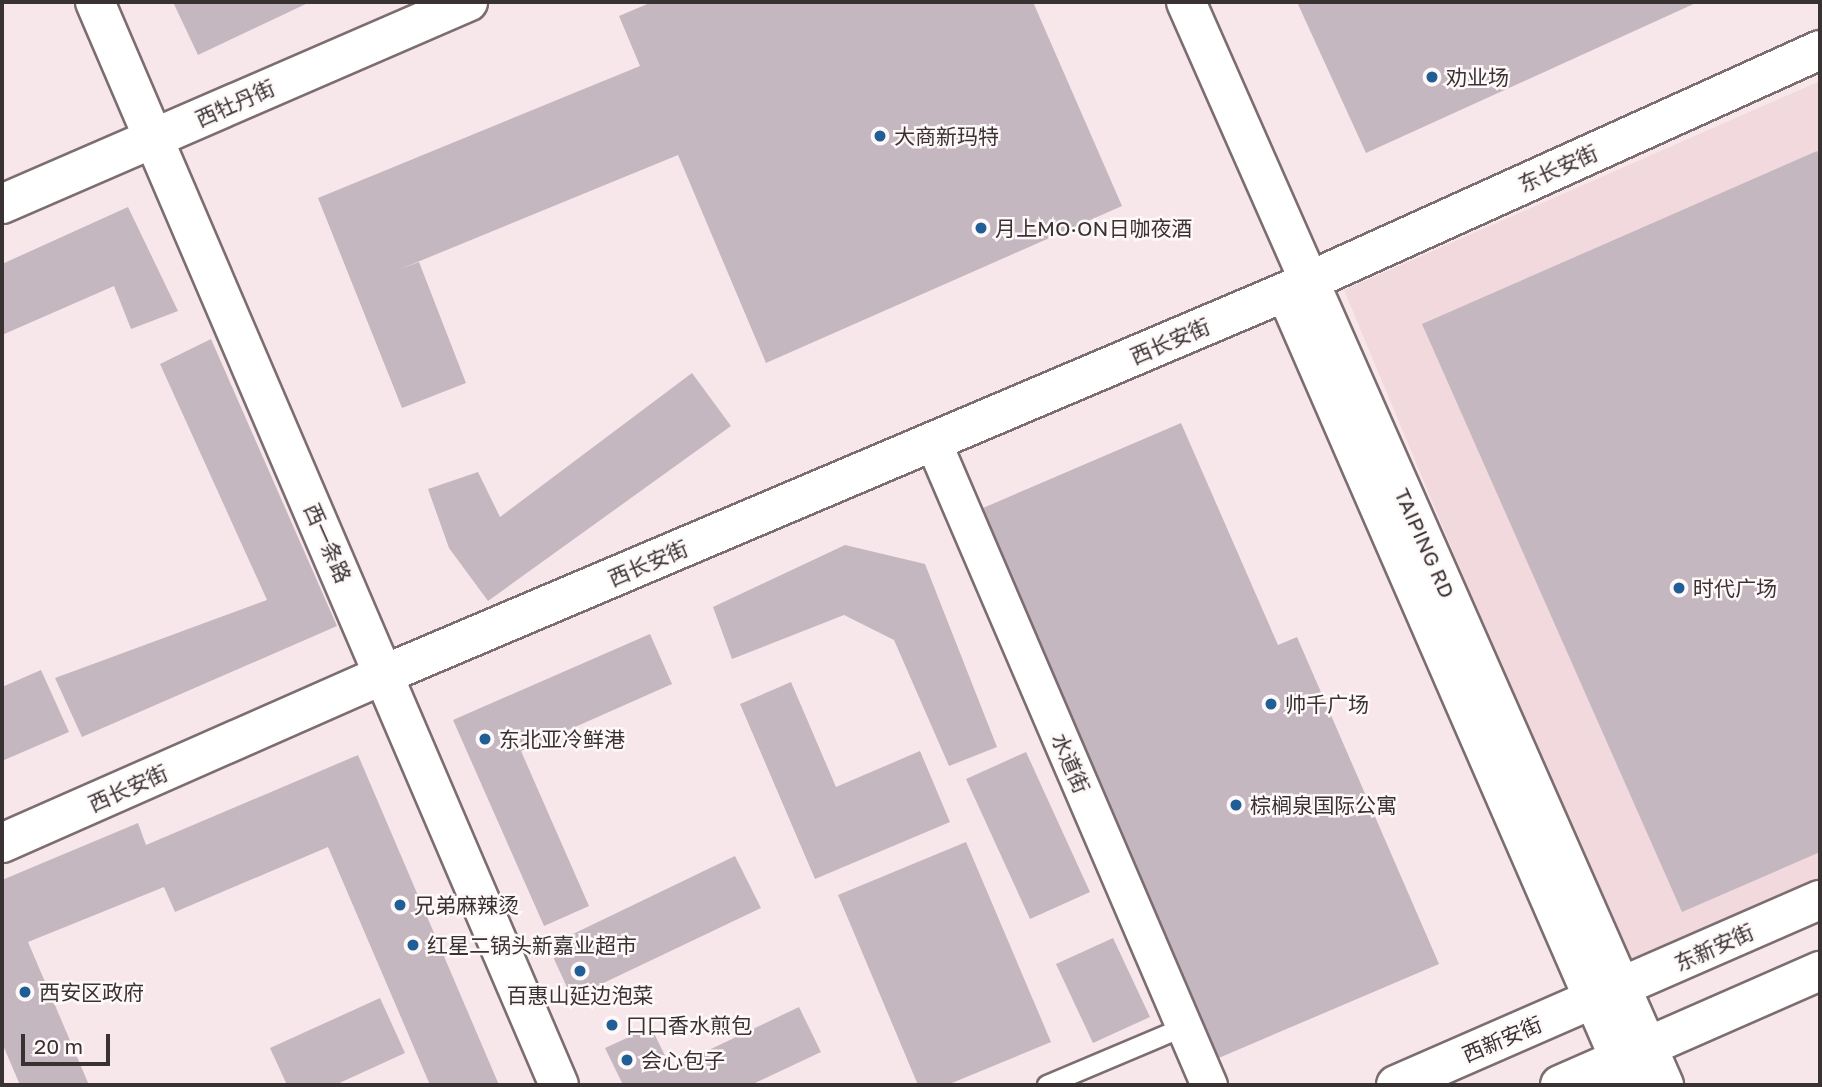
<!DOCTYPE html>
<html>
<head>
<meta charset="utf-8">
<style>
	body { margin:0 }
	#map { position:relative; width:1822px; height:1087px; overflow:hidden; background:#f8e7ea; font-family:"Golos Text","Noto Sans SC",sans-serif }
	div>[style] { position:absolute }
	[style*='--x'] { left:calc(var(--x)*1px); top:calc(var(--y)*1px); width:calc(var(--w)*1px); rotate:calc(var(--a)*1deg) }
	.built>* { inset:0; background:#f1d9de }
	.building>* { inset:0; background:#c5b7bf }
	.roads { filter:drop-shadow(2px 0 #7c6e70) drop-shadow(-2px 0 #7c6e70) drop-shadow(0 2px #7c6e70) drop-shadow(0 -2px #7c6e70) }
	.lane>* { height:18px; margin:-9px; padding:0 9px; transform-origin:9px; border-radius:9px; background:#fff }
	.street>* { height:35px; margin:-17.5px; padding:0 17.5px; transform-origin:17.5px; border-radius:17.5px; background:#fff }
	.secondary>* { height:38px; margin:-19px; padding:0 19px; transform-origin:19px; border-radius:19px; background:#fff }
	.dots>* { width:19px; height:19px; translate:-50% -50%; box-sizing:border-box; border:4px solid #fef8f9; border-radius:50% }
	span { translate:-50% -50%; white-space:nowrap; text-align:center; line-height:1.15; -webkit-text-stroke:5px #fef8f9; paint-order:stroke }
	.poi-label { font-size:21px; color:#383233 }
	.left { translate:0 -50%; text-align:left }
	.street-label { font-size:21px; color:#383233 }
	.frame { position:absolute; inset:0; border:4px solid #383233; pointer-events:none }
	.scale { position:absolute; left:21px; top:1034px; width:89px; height:32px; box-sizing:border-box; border:4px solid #383233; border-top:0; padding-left:9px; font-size:21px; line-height:24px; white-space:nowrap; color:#383233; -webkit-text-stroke:5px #fef8f9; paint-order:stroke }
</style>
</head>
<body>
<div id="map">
	<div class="built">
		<div style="clip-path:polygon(1820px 81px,1820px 883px,1627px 969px,1344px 290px)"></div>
	</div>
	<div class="building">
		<div style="clip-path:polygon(173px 2px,310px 2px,198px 55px)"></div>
		<div style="clip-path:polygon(652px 2px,1033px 2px,1122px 206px,766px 363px,678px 155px,398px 270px,419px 262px,466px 383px,402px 408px,318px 198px,640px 66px,619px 16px)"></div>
		<div style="clip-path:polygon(1297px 2px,1698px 2px,1366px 153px)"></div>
		<div style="clip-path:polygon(1817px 151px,1820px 159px,1820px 852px,1682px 912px,1422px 324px)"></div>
		<div style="clip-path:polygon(128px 207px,178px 311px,131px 329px,114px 286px,2px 335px,2px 264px)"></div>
		<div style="clip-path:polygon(211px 339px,337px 626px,82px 737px,55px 678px,267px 600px,160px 364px)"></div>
		<div style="clip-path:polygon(692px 373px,731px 426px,488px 601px,449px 548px,428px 489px,478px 472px,500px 517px)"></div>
		<div style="clip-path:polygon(1181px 423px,1278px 645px,1297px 637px,1439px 964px,1214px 1060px,976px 511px)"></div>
		<div style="clip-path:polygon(845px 545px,925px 564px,997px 747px,949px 766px,894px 640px,844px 615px,732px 659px,713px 607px)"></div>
		<div style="clip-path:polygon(650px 634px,672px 684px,521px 751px,589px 906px,544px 926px,453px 720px)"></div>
		<div style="clip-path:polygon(41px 670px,69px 732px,2px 761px,2px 687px)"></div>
		<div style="clip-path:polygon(791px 682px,836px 787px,920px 751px,950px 822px,815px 879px,740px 704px)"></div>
		<div style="clip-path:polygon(1026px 752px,1090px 892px,1030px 919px,966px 779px)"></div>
		<div style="clip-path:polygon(358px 755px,499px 1085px,430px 1085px,328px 847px,175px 912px,164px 887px,28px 942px,89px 1085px,20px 1085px,2px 1043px,2px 880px,138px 823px,146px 845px)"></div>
		<div style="clip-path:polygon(966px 842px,1051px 1042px,947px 1085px,918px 1085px,838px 895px)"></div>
		<div style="clip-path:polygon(735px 856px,761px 908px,572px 998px,548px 946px)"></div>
		<div style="clip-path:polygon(1113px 938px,1150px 1017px,1093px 1043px,1056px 964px)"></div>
		<div style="clip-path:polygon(380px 998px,405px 1053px,335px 1085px,287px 1085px,270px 1048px)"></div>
		<div style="clip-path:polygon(799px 1007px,821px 1052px,751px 1085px,623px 1085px,605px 1048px,651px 1027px,671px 1068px)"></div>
	</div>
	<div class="roads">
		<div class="lane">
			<div style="--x:1047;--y:1085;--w:149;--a:-22.9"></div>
		</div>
		<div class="street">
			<div style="--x:933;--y:442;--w:700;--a:66.77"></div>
		</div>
		<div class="secondary">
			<div style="--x:95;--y:2;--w:1178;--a:66.81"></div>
			<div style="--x:1186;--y:2;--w:1184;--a:66.18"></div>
			<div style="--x:2;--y:204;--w:508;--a:-23.44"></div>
			<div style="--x:1287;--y:295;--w:862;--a:66.47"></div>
			<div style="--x:2;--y:843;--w:419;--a:-23.8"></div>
			<div style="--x:385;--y:674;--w:978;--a:-23"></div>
			<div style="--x:1285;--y:292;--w:587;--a:-24.34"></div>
			<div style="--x:1396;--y:1085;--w:463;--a:-23.6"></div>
			<div style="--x:1560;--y:1085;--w:284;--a:-23.7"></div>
		</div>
	</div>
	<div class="dots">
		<div style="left:1432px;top:77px;background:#205e95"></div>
		<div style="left:880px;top:136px;background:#205e95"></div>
		<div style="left:981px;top:228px;background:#205e95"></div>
		<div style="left:1679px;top:588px;background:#205e95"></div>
		<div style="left:1271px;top:704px;background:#205e95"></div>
		<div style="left:485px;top:739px;background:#205e95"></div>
		<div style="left:1236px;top:805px;background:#205e95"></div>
		<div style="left:400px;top:905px;background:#205e95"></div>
		<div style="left:413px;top:945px;background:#205e95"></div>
		<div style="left:580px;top:971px;background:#205e95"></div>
		<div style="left:25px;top:992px;background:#205e95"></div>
		<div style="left:612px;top:1025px;background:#205e95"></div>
		<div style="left:627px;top:1060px;background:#205e95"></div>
	</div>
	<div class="poi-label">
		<span class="left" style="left:1446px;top:77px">劝业场</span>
		<span class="left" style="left:894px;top:136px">大商新玛特</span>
		<span class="left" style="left:995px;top:228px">月上MO·ON日咖夜酒</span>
		<span class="left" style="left:1693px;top:588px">时代广场</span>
		<span class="left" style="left:1285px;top:704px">帅千广场</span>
		<span class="left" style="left:499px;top:739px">东北亚冷鲜港</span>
		<span class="left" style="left:1250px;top:805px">棕榈泉国际公寓</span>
		<span class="left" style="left:414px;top:905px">兄弟麻辣烫</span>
		<span class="left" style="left:427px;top:945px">红星二锅头新嘉业超市</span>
		<span class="left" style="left:39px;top:992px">西安区政府</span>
		<span style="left:580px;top:995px">百惠山延边泡菜</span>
		<span class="left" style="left:626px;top:1025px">口口香水煎包</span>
		<span class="left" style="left:641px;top:1060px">会心包子</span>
	</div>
	<div class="street-label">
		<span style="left:235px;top:103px;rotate:-24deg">西牡丹街</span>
		<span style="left:1558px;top:168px;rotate:-24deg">东长安街</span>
		<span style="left:1170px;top:341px;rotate:-23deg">西长安街</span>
		<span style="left:328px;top:543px;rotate:66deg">西一条路</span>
		<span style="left:1425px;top:543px;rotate:66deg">TAIPING RD</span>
		<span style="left:648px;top:563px;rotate:-23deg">西长安街</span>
		<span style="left:1071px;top:763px;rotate:67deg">水道街</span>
		<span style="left:128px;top:788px;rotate:-24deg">西长安街</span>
		<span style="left:1714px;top:947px;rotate:-24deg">东新安街</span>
		<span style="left:1502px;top:1039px;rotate:-23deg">西新安街</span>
	</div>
	<div class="frame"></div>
	<div class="scale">20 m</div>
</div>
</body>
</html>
